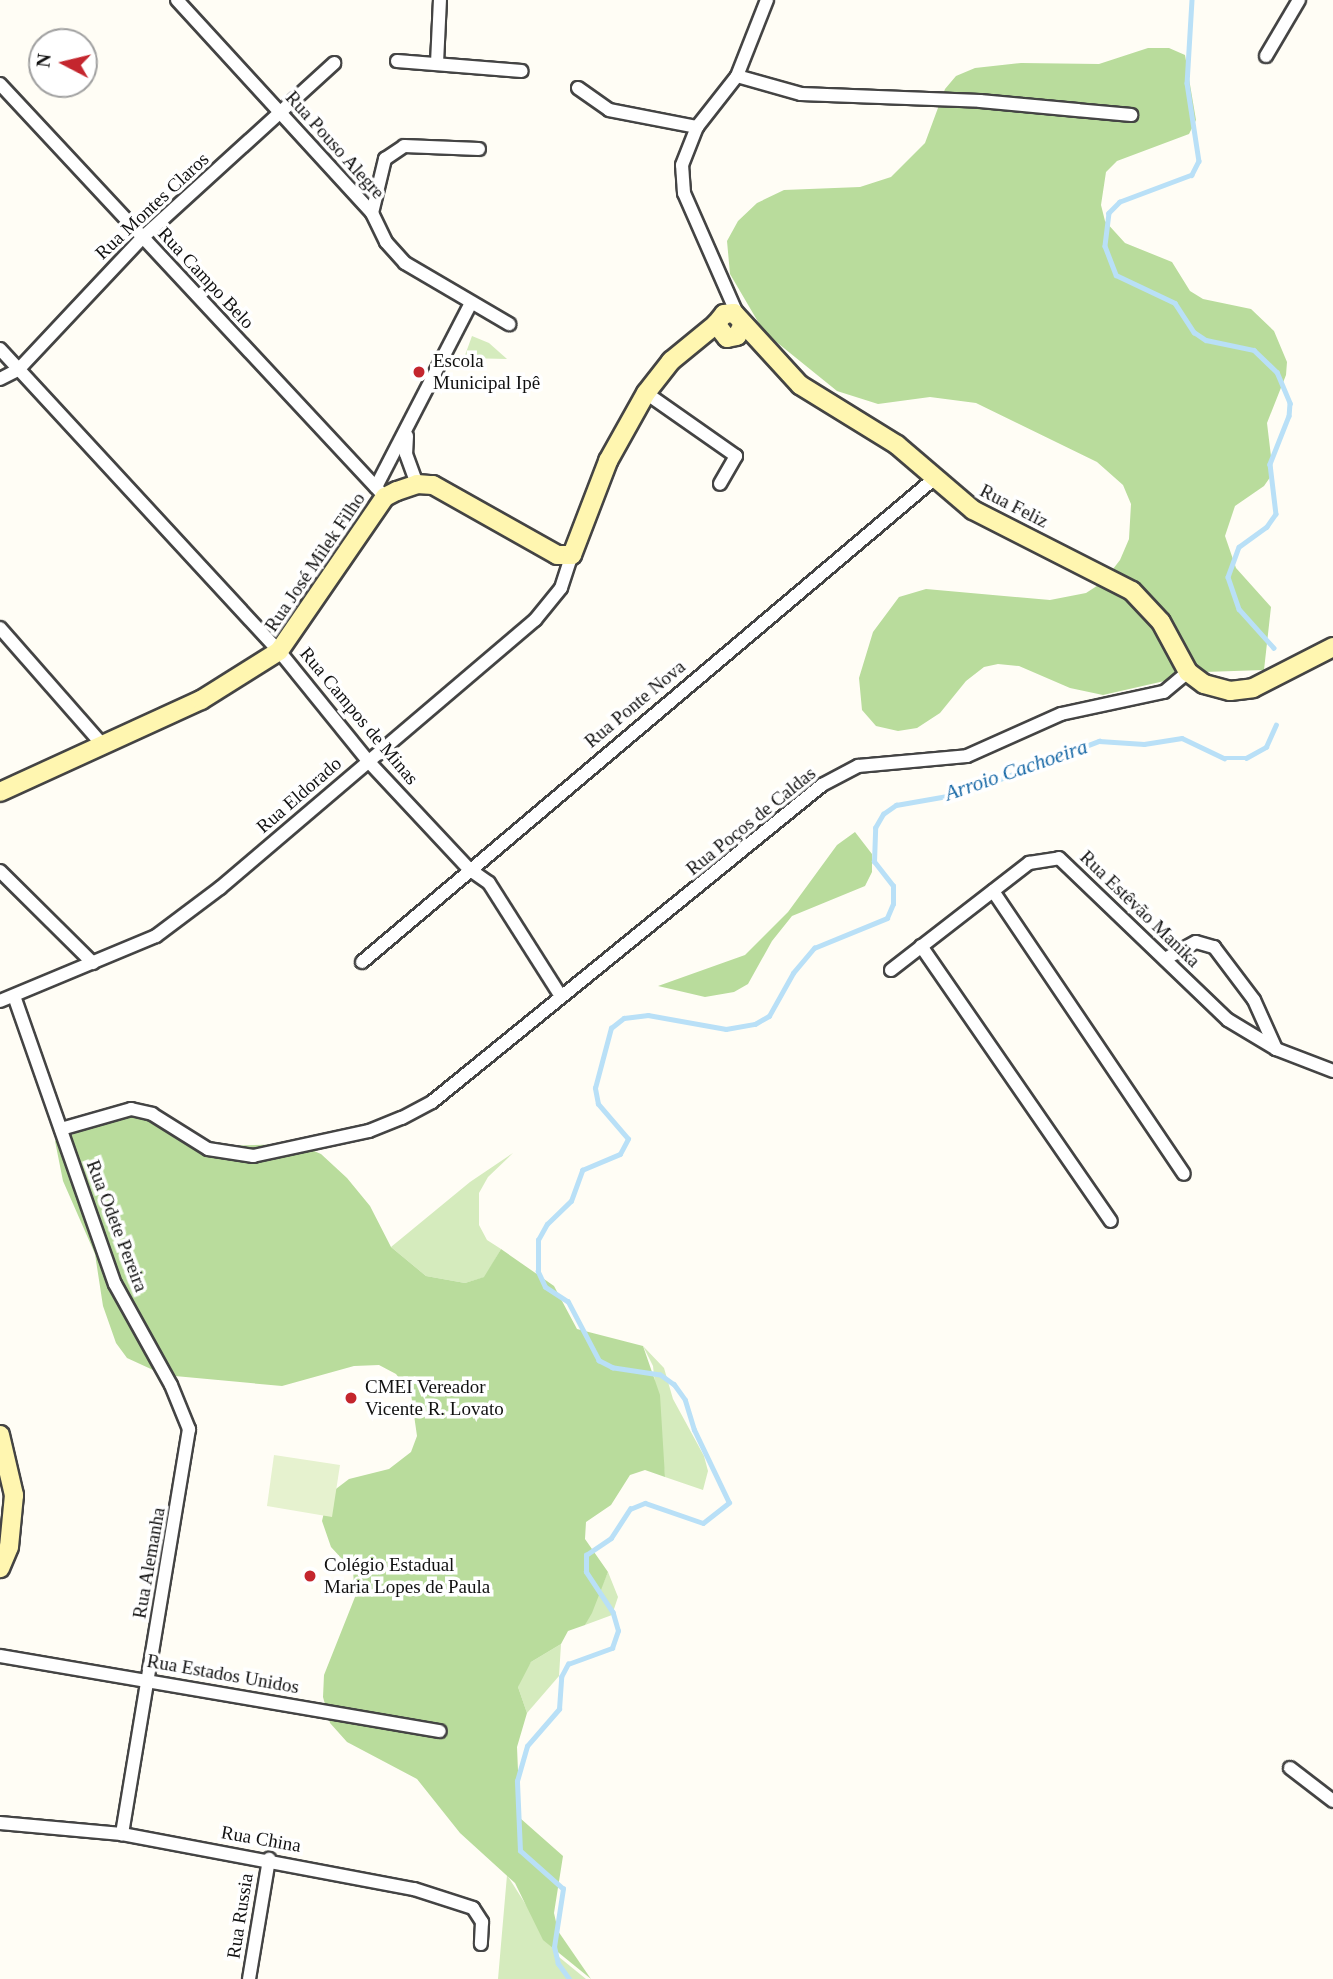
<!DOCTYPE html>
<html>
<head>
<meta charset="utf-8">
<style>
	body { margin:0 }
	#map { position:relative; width:1333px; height:1979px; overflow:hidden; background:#fffdf5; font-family:"Times New Roman",serif }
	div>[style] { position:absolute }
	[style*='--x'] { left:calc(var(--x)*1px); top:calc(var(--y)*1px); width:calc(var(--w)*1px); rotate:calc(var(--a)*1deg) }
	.green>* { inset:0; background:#d5ebbd }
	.forest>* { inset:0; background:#b9dc9c }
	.pitch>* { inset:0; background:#e6f2cf }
	.stream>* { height:4.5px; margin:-2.25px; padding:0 2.25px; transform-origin:2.25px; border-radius:2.25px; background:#b9e0f7 }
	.roads { filter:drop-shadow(2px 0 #444) drop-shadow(-2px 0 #444) drop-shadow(0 2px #444) drop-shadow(0 -2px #444) }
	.street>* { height:12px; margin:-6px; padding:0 6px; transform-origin:6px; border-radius:6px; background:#fff }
	.secondary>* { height:18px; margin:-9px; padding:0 9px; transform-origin:9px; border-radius:9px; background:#fff6b0 }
	.dots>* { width:19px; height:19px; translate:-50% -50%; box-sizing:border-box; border:4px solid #fff; border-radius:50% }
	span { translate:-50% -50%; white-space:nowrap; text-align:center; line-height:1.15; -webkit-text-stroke:7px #fff; paint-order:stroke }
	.street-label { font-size:19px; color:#111 }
	.poi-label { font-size:19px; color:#111 }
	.left { translate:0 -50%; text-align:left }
	.water-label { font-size:21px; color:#1768a6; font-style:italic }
	.north { position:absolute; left:28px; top:28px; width:70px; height:70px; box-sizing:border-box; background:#fff; border:2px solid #a0a0a0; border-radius:50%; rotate:277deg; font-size:19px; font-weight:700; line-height:28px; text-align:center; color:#111 }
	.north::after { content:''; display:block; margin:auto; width:24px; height:32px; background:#c4262e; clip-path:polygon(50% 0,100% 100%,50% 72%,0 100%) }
</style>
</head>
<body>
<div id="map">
	<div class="green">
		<div style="clip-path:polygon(472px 336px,489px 343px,507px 359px,464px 358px)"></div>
		<div style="clip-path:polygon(513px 1153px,488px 1177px,479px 1193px,479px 1225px,487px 1240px,501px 1249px,485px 1277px,465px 1283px,426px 1276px,391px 1247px,470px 1182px)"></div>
		<div style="clip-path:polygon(643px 1346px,664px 1368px,673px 1399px,704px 1456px,708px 1471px,703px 1490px,665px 1477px,653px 1366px)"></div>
		<div style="clip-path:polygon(608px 1572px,618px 1597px,612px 1615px,585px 1625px)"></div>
		<div style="clip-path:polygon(561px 1644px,559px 1676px,527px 1713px,518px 1687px,520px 1677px,531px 1662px)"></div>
		<div style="clip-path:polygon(507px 1875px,559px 1957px,586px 1979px,498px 1979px)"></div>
	</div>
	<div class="forest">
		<div style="clip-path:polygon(1148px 48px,1169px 48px,1185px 55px,1196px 120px,1189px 134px,1117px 161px,1106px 172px,1101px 205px,1105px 221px,1125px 243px,1172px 262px,1190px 291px,1203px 299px,1251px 309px,1274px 331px,1287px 362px,1286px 375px,1267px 423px,1273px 473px,1264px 486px,1235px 506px,1225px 536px,1236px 568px,1271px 607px,1264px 670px,1204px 672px,1103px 695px,1070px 688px,1019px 666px,998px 664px,984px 667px,966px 681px,940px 713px,917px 728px,898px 731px,876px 726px,862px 710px,859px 678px,873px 632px,899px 597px,926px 589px,1050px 600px,1086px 593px,1103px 582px,1120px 560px,1129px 539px,1131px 504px,1123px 485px,1097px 462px,976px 403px,930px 397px,878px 404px,837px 391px,764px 332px,730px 274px,727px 241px,738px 221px,757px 203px,784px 190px,860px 187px,891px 177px,925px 143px,945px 89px,956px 76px,975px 68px,1021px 63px,1099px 64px)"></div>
		<div style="clip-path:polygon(855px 832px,872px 854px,872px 872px,865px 886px,792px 916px,772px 941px,748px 984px,734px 992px,705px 997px,658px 986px,745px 955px,788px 912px,837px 845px)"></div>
		<div style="clip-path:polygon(133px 1112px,216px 1146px,298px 1144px,321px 1154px,347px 1178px,370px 1206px,391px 1247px,426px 1276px,465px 1283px,484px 1277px,501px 1249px,554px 1286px,577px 1329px,643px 1346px,660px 1395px,665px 1477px,645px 1470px,630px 1475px,611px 1505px,586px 1522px,585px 1539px,608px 1572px,592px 1613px,585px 1625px,568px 1631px,561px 1644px,531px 1662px,518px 1687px,527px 1713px,517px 1747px,520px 1818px,563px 1856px,554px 1913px,558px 1931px,591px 1979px,543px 1940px,515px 1883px,460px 1833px,417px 1779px,347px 1742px,330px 1723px,323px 1697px,324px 1675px,355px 1597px,353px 1571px,331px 1547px,322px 1521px,328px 1495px,349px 1479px,389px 1469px,411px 1452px,417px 1436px,411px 1394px,396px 1374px,379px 1365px,354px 1366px,282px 1386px,164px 1375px,127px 1358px,116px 1343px,103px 1306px,95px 1254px,63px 1181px,55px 1141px)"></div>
	</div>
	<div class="pitch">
		<div style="clip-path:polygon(274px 1455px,340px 1465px,332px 1517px,267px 1506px)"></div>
	</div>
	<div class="stream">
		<div style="--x:1192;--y:0;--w:83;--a:93.4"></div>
		<div style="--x:1187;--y:83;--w:79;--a:81.3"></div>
		<div style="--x:1199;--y:161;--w:16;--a:117"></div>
		<div style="--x:1192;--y:175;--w:77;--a:159.4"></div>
		<div style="--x:1120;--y:202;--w:16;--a:135"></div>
		<div style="--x:1109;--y:213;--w:33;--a:97"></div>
		<div style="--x:1105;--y:246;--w:31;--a:69"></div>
		<div style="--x:1116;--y:275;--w:65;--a:25.4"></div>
		<div style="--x:1175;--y:303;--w:35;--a:57"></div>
		<div style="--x:1194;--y:332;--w:14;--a:34"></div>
		<div style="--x:1206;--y:340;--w:49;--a:11.8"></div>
		<div style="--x:1254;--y:350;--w:32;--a:44"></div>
		<div style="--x:1277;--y:372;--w:34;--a:67"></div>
		<div style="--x:1290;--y:403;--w:13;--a:94"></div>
		<div style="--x:1289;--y:416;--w:52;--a:111.6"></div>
		<div style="--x:1270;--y:464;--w:50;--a:83.2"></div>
		<div style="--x:1276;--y:514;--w:16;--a:125"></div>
		<div style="--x:1267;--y:527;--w:34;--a:144"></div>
		<div style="--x:1239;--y:547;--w:32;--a:110"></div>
		<div style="--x:1228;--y:577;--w:34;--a:71"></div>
		<div style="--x:1239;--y:609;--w:52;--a:48.1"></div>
		<div style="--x:569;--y:1979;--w:19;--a:-126"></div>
		<div style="--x:558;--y:1964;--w:17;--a:-103"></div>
		<div style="--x:554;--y:1947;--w:59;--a:-81.2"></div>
		<div style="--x:563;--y:1889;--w:57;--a:-138.5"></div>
		<div style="--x:520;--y:1851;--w:70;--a:-92.5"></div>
		<div style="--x:517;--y:1781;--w:36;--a:-74"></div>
		<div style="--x:527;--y:1746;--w:49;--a:-49.1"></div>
		<div style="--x:559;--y:1709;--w:32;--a:-86"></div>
		<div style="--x:561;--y:1677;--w:15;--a:-62"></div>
		<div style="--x:568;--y:1664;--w:47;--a:-20"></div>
		<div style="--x:612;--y:1648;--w:18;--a:-71"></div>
		<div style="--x:618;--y:1631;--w:19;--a:-106"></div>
		<div style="--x:613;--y:1613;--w:49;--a:-123.4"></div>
		<div style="--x:586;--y:1572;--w:17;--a:-90"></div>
		<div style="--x:586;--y:1555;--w:30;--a:-34"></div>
		<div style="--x:611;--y:1538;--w:35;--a:-57"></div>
		<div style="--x:630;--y:1509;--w:16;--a:-22"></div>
		<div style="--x:645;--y:1503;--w:61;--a:19"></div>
		<div style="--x:703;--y:1523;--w:33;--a:-38"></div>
		<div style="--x:729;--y:1503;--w:81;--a:-115.6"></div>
		<div style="--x:694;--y:1430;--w:31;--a:-107"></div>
		<div style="--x:685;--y:1400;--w:19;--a:-126"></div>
		<div style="--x:674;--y:1385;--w:17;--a:-144"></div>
		<div style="--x:660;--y:1375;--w:48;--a:-171.5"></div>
		<div style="--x:613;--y:1368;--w:16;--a:-153"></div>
		<div style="--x:599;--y:1361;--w:67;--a:-117.7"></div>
		<div style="--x:568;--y:1302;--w:27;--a:-147"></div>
		<div style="--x:545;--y:1287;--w:17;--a:-115"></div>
		<div style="--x:538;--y:1272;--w:32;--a:-90"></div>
		<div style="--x:538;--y:1240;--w:18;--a:-61"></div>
		<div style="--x:547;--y:1224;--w:33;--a:-44"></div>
		<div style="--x:571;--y:1201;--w:33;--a:-70"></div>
		<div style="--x:582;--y:1170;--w:41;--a:-22.8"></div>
		<div style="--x:620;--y:1154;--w:17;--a:-62"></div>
		<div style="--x:628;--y:1139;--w:46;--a:-130.6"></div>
		<div style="--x:598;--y:1104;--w:16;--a:-101"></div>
		<div style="--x:595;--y:1088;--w:62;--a:-75.1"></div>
		<div style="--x:611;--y:1028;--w:16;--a:-38"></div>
		<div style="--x:624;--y:1018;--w:24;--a:-7"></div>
		<div style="--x:648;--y:1015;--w:79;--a:10.2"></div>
		<div style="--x:726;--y:1029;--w:29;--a:-10"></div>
		<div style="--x:755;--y:1024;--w:16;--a:-30"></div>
		<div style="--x:769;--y:1016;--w:49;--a:-60.8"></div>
		<div style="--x:793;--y:973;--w:33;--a:-50"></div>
		<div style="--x:814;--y:948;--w:79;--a:-22.3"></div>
		<div style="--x:887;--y:918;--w:15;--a:-67"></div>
		<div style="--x:893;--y:904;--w:18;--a:-90"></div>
		<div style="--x:893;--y:886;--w:31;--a:-128"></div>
		<div style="--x:874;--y:862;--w:34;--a:-88"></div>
		<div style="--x:875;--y:828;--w:16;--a:-60"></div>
		<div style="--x:883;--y:814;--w:16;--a:-35"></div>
		<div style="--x:896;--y:805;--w:69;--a:-10"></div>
		<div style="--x:964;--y:793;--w:145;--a:-21.1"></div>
		<div style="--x:1099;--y:741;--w:45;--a:3.8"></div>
		<div style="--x:1144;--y:744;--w:38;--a:-9"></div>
		<div style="--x:1182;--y:738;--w:47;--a:25.5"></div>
		<div style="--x:1224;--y:758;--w:22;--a:0"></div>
		<div style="--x:1246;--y:758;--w:23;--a:-29"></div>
		<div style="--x:1266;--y:747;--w:24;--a:-66"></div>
	</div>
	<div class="roads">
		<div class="street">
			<div style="--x:177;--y:0;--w:289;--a:47.5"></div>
			<div style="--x:372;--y:213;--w:32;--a:64"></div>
			<div style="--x:386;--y:242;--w:28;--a:48"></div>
			<div style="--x:405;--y:263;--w:121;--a:30.4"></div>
			<div style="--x:1266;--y:56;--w:65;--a:-59.5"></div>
			<div style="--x:397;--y:61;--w:125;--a:4.6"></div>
			<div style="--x:437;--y:63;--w:63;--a:-87.3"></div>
			<div style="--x:737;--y:76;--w:66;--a:15.7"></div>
			<div style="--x:801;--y:94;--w:179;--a:2.2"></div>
			<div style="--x:980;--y:101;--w:152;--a:5.3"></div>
			<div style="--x:0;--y:84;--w:565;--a:47.01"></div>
			<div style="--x:578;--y:88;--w:38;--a:35"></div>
			<div style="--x:609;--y:110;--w:90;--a:10.9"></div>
			<div style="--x:372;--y:213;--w:56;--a:-76.5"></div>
			<div style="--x:385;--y:159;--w:23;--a:-34"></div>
			<div style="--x:404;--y:146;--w:75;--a:2.3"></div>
			<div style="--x:738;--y:316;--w:134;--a:-113.7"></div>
			<div style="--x:684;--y:193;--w:28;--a:-94"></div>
			<div style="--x:682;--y:165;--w:41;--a:-68.5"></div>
			<div style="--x:697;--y:127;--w:65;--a:-51.9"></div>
			<div style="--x:737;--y:76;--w:82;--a:-68.5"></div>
			<div style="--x:0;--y:349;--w:411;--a:47.3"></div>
			<div style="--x:279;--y:651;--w:141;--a:51"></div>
			<div style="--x:368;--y:761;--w:148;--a:46.9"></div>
			<div style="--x:469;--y:869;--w:24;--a:35"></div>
			<div style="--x:489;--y:883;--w:133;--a:57.6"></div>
			<div style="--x:0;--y:379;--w:20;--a:-27"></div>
			<div style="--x:18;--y:370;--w:181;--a:-46.8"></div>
			<div style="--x:142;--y:238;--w:260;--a:-42.3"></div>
			<div style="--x:646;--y:393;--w:110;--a:35"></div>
			<div style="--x:736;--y:456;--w:32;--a:120"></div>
			<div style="--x:407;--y:436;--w:18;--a:93"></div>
			<div style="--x:406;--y:454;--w:32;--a:70"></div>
			<div style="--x:376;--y:487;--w:205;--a:-62.7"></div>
			<div style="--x:0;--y:628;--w:154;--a:48.7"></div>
			<div style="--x:0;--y:871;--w:131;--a:44.7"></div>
			<div style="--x:993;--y:891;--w:341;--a:56"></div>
			<div style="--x:921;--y:946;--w:334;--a:55.4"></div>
			<div style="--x:1165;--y:959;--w:35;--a:-29"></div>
			<div style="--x:1196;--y:942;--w:19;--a:16"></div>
			<div style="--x:1214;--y:947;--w:66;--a:53"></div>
			<div style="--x:1254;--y:1000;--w:54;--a:65.8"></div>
			<div style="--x:362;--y:962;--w:750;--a:-40.19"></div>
			<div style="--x:891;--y:970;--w:175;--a:-37.8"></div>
			<div style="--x:1029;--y:863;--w:30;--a:-9"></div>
			<div style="--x:1059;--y:858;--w:234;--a:43.8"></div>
			<div style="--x:1228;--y:1020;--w:56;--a:31.1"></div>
			<div style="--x:1276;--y:1049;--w:61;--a:21.1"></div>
			<div style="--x:14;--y:996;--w:305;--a:70.7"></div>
			<div style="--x:115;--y:1284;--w:115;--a:61"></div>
			<div style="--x:171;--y:1385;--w:48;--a:67.8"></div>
			<div style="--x:189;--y:1429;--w:411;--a:99.4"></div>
			<div style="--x:0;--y:1001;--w:169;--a:-22.6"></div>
			<div style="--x:156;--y:936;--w:80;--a:-36.9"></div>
			<div style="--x:220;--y:888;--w:414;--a:-40.4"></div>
			<div style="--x:535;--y:620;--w:41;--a:-50.9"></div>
			<div style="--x:561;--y:588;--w:35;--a:-72"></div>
			<div style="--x:61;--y:1129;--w:73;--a:-15.9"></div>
			<div style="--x:131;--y:1109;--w:22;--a:13"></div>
			<div style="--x:152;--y:1114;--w:66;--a:32"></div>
			<div style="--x:208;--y:1149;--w:46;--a:8.8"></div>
			<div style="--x:253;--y:1156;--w:119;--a:-12.2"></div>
			<div style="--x:369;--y:1131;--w:35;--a:-22"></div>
			<div style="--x:402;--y:1118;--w:34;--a:-28"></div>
			<div style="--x:432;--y:1102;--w:503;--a:-39.1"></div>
			<div style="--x:822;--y:785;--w:41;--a:-27.8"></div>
			<div style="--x:858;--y:766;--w:109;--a:-5.2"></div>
			<div style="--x:967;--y:756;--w:103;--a:-24.1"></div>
			<div style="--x:1061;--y:714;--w:105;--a:-12.1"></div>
			<div style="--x:1164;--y:692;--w:31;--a:-40"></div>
			<div style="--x:0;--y:1656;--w:446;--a:9.7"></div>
			<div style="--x:1290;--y:1768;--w:54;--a:37.5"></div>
			<div style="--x:0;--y:1823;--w:122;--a:5.2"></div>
			<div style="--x:122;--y:1834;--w:297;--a:10.7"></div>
			<div style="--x:414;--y:1889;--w:62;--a:17.9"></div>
			<div style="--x:473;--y:1908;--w:17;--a:57"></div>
			<div style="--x:482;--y:1922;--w:22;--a:93"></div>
			<div style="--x:249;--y:1979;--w:122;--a:-80.5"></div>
		</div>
		<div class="secondary">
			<div style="--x:742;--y:326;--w:11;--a:117"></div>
			<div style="--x:737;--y:336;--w:10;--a:169"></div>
			<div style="--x:727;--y:338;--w:18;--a:-128"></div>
			<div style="--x:716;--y:324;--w:13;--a:-51"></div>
			<div style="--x:724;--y:314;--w:10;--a:-6"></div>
			<div style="--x:734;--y:313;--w:98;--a:47.5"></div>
			<div style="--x:800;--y:385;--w:114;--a:31.7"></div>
			<div style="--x:897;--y:445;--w:100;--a:40.5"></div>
			<div style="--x:973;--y:510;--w:178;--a:27"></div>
			<div style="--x:1132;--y:591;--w:42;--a:46.9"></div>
			<div style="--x:1161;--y:622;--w:57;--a:61.6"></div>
			<div style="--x:1188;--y:672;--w:20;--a:37"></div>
			<div style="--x:1204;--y:684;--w:27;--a:15"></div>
			<div style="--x:1230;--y:691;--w:23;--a:-7"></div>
			<div style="--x:1253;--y:688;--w:90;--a:-27.1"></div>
			<div style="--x:0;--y:792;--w:221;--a:-24.6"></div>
			<div style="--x:201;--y:700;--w:92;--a:-32.1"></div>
			<div style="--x:279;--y:651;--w:187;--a:-55.5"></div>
			<div style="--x:385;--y:497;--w:13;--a:-27"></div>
			<div style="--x:397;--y:491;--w:21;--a:-19"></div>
			<div style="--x:417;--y:484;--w:16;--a:4"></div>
			<div style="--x:433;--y:485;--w:142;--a:29.4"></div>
			<div style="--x:557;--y:555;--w:15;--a:0"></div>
			<div style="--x:572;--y:555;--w:101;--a:-69"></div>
			<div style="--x:608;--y:461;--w:78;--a:-60.8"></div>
			<div style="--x:646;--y:393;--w:41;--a:-52"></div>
			<div style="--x:671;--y:361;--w:58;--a:-39.4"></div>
			<div style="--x:0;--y:1435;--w:62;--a:76.9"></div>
			<div style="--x:14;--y:1495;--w:52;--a:95.5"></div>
			<div style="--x:9;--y:1547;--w:23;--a:113"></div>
		</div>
	</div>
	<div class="dots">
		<div style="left:419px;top:372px;background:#c4262e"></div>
		<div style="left:351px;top:1398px;background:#c4262e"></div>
		<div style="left:310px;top:1576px;background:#c4262e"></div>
	</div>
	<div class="street-label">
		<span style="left:335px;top:145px;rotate:48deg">Rua Pouso Alegre</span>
		<span style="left:152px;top:206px;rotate:-43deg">Rua Montes Claros</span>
		<span style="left:206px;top:278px;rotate:47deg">Rua Campo Belo</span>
		<span style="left:1014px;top:506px;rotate:27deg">Rua Feliz</span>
		<span style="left:315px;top:562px;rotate:-56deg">Rua José Milek Filho</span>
		<span style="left:635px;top:704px;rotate:-40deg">Rua Ponte Nova</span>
		<span style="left:359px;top:716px;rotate:50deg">Rua Campos de Minas</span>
		<span style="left:299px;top:795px;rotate:-41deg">Rua Eldorado</span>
		<span style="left:751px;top:821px;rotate:-39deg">Rua Poços de Caldas</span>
		<span style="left:1140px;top:909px;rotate:44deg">Rua Estêvão Manika</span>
		<span style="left:117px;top:1226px;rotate:69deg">Rua Odete Pereira</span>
		<span style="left:149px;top:1563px;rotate:-80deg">Rua Alemanha</span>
		<span style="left:223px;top:1674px;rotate:10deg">Rua Estados Unidos</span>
		<span style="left:261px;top:1839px;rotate:10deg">Rua China</span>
		<span style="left:240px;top:1916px;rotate:-81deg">Rua Russia</span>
	</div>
	<div class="poi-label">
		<span class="left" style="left:433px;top:372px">Escola<br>Municipal Ipê</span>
		<span class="left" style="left:365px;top:1398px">CMEI Vereador<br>Vicente R. Lovato</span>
		<span class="left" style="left:324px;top:1576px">Colégio Estadual<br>Maria Lopes de Paula</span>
	</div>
	<div class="water-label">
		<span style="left:1016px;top:770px;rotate:-19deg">Arroio Cachoeira</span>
	</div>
	<div class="north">N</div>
</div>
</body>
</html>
